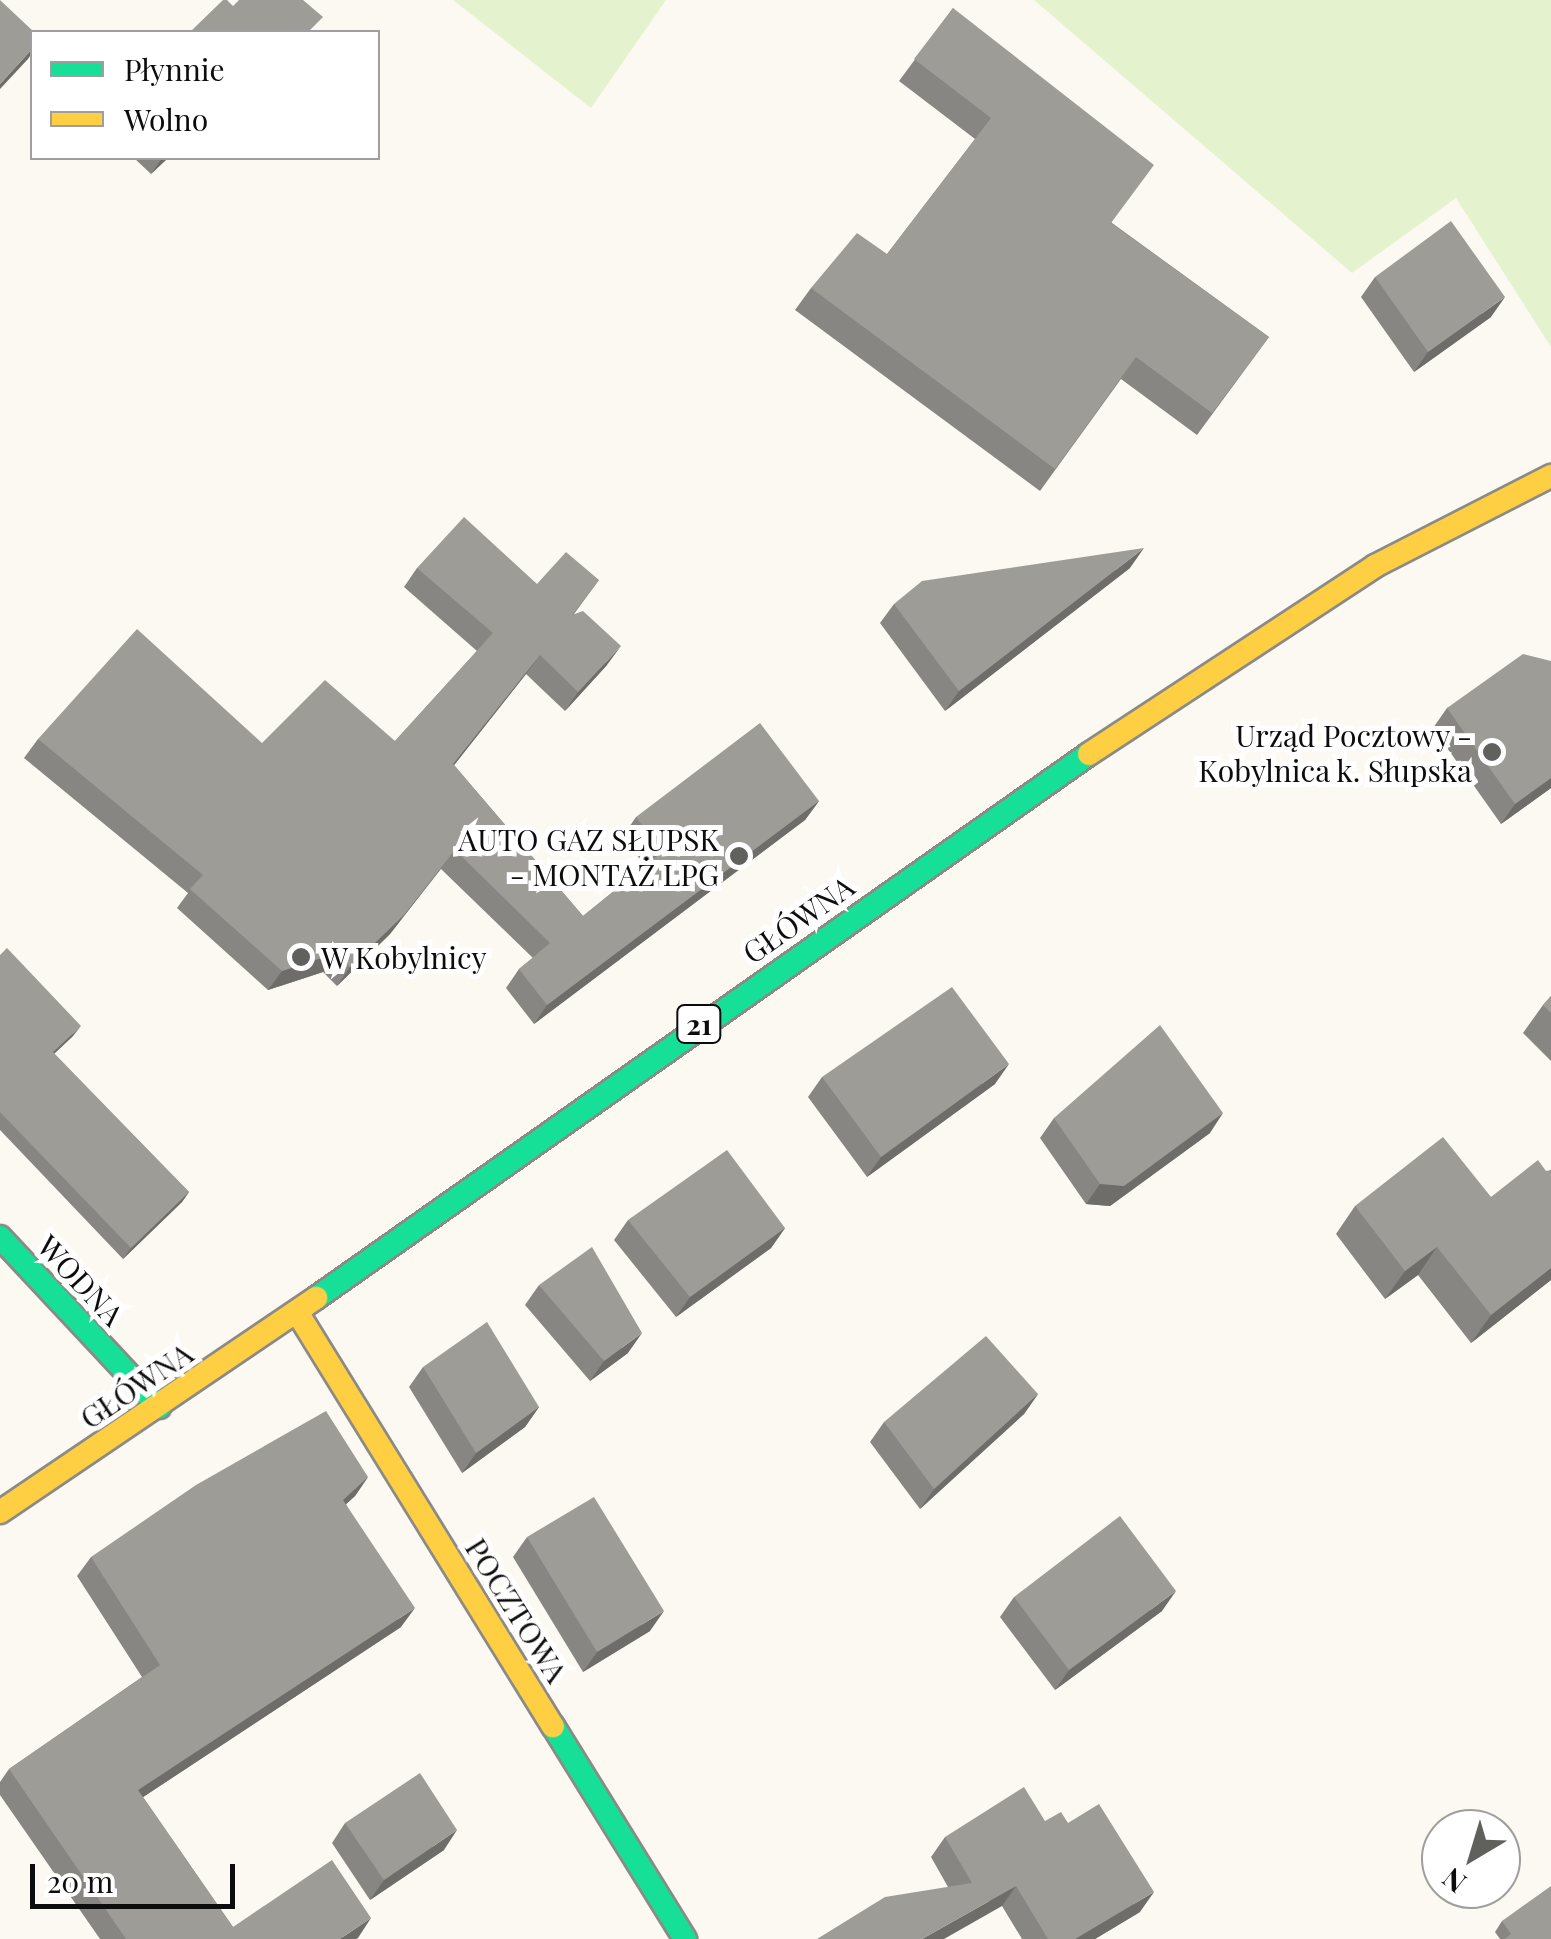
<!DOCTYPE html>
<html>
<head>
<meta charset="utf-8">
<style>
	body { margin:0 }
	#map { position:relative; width:1551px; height:1939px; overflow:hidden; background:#fbf9f1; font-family:"Playfair Display",serif }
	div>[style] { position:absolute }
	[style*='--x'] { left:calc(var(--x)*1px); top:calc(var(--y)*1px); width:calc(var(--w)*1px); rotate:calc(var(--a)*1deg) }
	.green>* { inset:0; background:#e4f3ce }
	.roads { filter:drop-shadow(2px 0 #8b8a86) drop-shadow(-2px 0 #8b8a86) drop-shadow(0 2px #8b8a86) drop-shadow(0 -2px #8b8a86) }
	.fast>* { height:22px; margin:-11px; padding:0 11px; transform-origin:11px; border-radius:11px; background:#16e098 }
	.slow>* { height:22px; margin:-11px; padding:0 11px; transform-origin:11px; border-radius:11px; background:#ffcf43 }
	.wall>* { inset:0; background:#888682 }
	.shaded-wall>* { inset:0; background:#6f6d6a }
	.building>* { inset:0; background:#9e9c97 }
	.dots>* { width:28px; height:28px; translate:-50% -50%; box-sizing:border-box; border:5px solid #fff; border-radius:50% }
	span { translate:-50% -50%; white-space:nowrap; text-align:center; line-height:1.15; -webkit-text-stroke:10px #fff; paint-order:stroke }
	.shield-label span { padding:2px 8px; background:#fff; border:2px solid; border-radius:8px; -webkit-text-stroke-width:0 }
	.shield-label { font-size:28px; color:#0d0d0d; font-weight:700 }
	.poi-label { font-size:30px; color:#0d0d0d }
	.right { translate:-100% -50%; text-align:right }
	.left { translate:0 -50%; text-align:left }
	.street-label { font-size:30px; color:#0d0d0d }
	.legend { position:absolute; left:30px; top:30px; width:350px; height:130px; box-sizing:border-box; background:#fff; border:2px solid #9e9e9e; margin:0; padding:12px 18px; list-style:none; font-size:30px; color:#0d0d0d }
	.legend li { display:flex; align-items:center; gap:20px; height:50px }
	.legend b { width:50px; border:2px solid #9e9e9e }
	.north { position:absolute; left:1421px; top:1809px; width:100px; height:100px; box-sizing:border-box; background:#fff; border:2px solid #9e9e9e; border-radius:50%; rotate:218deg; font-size:28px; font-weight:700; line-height:40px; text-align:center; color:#0d0d0d }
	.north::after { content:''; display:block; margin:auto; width:35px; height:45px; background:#60605d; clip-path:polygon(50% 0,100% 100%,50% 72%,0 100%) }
	.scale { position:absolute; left:30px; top:1864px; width:205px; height:45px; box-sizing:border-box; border:5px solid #0d0d0d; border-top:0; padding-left:12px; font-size:30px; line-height:35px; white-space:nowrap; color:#0d0d0d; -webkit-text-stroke:8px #fff; paint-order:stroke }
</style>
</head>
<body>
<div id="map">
	<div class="green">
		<div style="clip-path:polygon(453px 0,666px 0,591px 108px)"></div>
		<div style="clip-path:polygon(1034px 0,1551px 0,1551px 347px,1456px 198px,1352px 273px)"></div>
	</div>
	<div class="roads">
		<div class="fast">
			<div style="--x:0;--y:1237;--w:233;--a:46.9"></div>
			<div style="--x:316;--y:1298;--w:945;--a:-35.14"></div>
			<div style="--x:553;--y:1726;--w:251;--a:58.2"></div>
		</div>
		<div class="slow">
			<div style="--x:1089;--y:754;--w:342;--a:-33.3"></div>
			<div style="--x:1375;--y:566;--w:198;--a:-27.1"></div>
			<div style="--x:297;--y:1312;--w:487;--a:58.3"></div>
			<div style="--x:0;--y:1512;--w:382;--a:-34.1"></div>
		</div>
	</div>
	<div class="wall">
		<div style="clip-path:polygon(953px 8px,1112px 223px,1269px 337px,1197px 435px,1121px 379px,1040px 491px,795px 310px,811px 288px,887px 254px,975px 139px,899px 81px)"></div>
		<div style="clip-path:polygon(134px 158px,168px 158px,151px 174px)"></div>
		<div style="clip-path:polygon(1375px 277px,1491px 317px,1414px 372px,1361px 297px)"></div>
		<div style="clip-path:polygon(417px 568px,537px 584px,599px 580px,574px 614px,607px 665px,565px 711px,526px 674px,454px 765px,583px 916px,645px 866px,623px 836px,636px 817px,819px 801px,805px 820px,534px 1024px,506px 988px,519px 969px,533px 958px,441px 869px,390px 934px,337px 986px,323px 972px,268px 990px,177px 908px,188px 893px,24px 758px,38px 739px,262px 743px,395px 741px,477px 651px,404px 587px)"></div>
		<div style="clip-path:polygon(1130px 568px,945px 711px,880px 623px,894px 604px)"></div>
		<div style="clip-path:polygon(1551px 661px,1551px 788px,1501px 824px,1433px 728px,1447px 708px)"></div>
		<div style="clip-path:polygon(0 955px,73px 1036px,54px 1054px,189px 1192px,182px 1202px,123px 1259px,0 1130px)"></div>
		<div style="clip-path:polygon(1551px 996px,1551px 1061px,1523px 1033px,1543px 1005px)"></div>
		<div style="clip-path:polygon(822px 1077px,995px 1084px,867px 1177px,808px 1097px)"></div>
		<div style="clip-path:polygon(1054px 1118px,1210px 1133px,1110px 1206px,1086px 1204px,1040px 1138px)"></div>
		<div style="clip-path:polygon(1551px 1170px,1551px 1280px,1471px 1343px,1418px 1275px,1385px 1299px,1336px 1234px,1355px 1206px,1491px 1197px)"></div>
		<div style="clip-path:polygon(628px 1220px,785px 1228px,771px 1248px,676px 1317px,614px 1240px)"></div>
		<div style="clip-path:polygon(539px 1285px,628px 1353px,590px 1381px,525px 1305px)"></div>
		<div style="clip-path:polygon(423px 1367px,539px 1407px,525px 1427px,462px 1473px,409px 1387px)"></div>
		<div style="clip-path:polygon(1038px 1394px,1024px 1414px,920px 1509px,870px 1442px,884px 1422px)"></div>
		<div style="clip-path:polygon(368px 1477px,355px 1496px,346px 1504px,401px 1627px,143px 1797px,233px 1927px,358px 1938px,355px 1939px,100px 1939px,0 1795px,0 1782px,9px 1769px,142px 1677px,77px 1576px,91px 1557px)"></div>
		<div style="clip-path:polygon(527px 1537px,650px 1631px,583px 1672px,513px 1557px)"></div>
		<div style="clip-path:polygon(1014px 1597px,1162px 1611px,1055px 1690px,1000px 1617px)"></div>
		<div style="clip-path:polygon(1045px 1821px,1068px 1823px,1140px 1912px,1095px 1939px,1022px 1939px,1002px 1906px,948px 1887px,931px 1857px,945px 1837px)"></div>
		<div style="clip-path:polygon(345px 1823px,444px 1850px,370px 1900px,332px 1843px)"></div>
		<div style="clip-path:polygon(1502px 1921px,1551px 1939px,1500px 1939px,1495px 1932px)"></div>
	</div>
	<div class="shaded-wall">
		<div style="clip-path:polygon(32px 49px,32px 53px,28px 59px,0 89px,0 84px)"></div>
		<div style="clip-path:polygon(162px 158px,168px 158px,151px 174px)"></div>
		<div style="clip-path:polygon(1505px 297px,1491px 317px,1414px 372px,1428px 352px)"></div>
		<div style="clip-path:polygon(1144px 548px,1130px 568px,945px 711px,959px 691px)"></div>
		<div style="clip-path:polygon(621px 646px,607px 665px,565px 711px,578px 692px)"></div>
		<div style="clip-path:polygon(540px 655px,526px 674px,440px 783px,453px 764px)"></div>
		<div style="clip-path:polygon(1551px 778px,1551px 788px,1501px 824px,1515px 804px)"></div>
		<div style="clip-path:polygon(819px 801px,805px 820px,534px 1024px,547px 1005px)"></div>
		<div style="clip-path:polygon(455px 850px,390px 934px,337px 986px,350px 967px)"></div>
		<div style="clip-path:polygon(336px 953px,323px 972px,268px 990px,282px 971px)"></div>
		<div style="clip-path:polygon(81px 1026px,73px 1036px,45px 1062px,53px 1052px)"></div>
		<div style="clip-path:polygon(1009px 1064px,995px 1084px,867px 1177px,881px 1157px)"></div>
		<div style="clip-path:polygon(1223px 1113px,1210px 1133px,1110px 1206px,1086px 1204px,1100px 1184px)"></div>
		<div style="clip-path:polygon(189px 1192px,182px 1202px,123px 1259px,131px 1248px)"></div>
		<div style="clip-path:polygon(785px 1228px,771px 1248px,676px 1317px,690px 1297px)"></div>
		<div style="clip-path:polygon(1437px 1247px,1418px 1275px,1385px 1299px,1405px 1271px)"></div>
		<div style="clip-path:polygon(1551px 1268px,1551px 1280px,1471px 1343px,1491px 1315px)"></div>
		<div style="clip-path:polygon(642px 1333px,628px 1353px,590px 1381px,604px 1361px)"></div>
		<div style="clip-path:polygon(1038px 1394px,1024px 1414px,920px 1509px,934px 1489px)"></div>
		<div style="clip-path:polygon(539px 1407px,525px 1427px,462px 1473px,476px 1453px)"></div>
		<div style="clip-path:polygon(368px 1477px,355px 1496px,330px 1519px,343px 1500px)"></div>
		<div style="clip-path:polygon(1176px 1591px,1162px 1611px,1055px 1690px,1069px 1670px)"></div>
		<div style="clip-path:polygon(415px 1608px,401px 1627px,125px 1809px,138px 1790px)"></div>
		<div style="clip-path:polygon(664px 1611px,650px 1631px,583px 1672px,597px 1652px)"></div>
		<div style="clip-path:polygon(457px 1830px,444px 1850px,370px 1900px,384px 1880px)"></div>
		<div style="clip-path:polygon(1016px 1886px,1002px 1906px,944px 1939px,922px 1939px)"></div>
		<div style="clip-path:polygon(1154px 1892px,1140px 1912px,1095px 1939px,1075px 1939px)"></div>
		<div style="clip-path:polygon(371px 1918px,358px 1938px,355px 1939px,340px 1939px)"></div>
	</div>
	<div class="building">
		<div style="clip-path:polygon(0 0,34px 32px,32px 32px,32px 49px,0 84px)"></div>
		<div style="clip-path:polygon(223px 0,227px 0,233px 6px,239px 0,303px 0,323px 17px,308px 32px,190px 32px)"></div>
		<div style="clip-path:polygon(953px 8px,1154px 165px,1111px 223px,1269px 337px,1212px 413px,1136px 357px,1055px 469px,811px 288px,857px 233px,887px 254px,991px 118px,914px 59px)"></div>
		<div style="clip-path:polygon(1451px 221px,1505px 297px,1428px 352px,1375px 277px)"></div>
		<div style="clip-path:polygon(464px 517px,537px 584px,566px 552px,599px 580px,572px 615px,583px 611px,621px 646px,578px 692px,540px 655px,453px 764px,583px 916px,662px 852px,636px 817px,760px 723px,819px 801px,547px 1005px,519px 969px,550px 943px,455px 850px,404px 915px,350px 967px,336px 953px,282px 971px,190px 889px,203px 875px,38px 739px,137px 629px,262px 743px,325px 680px,395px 741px,493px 633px,417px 568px)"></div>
		<div style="clip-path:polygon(1144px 548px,959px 691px,894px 604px,922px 581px)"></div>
		<div style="clip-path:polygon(1523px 654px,1551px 661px,1551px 778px,1515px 804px,1447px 708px)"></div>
		<div style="clip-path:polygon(7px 948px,81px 1026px,53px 1052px,189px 1192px,131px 1248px,0 1112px,0 955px)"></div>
		<div style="clip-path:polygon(952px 987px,1009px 1064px,881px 1157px,822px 1077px)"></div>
		<div style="clip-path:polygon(1551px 996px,1551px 1013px,1543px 1005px)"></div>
		<div style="clip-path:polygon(1160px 1025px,1223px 1113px,1124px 1186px,1100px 1184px,1054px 1118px)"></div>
		<div style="clip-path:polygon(1443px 1137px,1491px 1197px,1538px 1160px,1546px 1171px,1551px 1170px,1551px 1268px,1491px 1315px,1437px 1247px,1405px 1271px,1355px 1206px)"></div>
		<div style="clip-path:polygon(727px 1150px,785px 1228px,690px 1297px,628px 1220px)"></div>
		<div style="clip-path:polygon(592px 1247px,642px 1333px,604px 1361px,539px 1285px)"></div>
		<div style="clip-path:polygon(487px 1322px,539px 1407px,476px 1453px,423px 1367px)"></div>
		<div style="clip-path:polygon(986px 1336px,1038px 1394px,934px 1489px,884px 1422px)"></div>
		<div style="clip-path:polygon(326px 1411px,368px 1477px,343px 1500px,415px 1608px,138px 1790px,233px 1927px,332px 1860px,371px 1918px,340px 1939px,126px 1939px,9px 1769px,160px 1665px,91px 1557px,196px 1485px)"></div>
		<div style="clip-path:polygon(594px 1497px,664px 1611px,597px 1652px,527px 1537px)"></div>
		<div style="clip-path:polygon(1120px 1516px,1176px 1591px,1069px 1670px,1014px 1597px)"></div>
		<div style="clip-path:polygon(420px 1773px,457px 1830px,384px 1880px,345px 1823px)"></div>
		<div style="clip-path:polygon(1024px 1787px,1045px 1821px,1061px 1812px,1068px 1823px,1099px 1804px,1154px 1892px,1075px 1939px,1048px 1939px,1016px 1886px,922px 1939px,817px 1939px,885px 1897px,972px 1883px,945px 1837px)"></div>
		<div style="clip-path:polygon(1551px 1886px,1551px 1939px,1505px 1939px,1511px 1934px,1502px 1921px)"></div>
	</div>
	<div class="dots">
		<div style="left:1492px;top:752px;background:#60605d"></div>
		<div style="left:739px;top:856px;background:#60605d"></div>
		<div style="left:301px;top:957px;background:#60605d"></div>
	</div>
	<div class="shield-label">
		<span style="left:699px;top:1024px">21</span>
	</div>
	<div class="poi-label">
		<span class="right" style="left:1472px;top:752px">Urząd Pocztowy -<br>Kobylnica k. Słupska</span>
		<span class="right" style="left:719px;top:856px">AUTO GAZ SŁUPSK<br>- MONTAŻ LPG</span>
		<span class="left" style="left:321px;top:957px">W Kobylnicy</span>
	</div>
	<div class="street-label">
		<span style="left:798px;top:919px;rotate:-35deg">GŁÓWNA</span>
		<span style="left:81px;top:1280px;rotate:47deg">WODNA</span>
		<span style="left:136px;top:1385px;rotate:-34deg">GŁÓWNA</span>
		<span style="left:517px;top:1610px;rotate:58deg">POCZTOWA</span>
	</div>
	<ul class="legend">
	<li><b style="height:12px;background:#16e098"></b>Płynnie</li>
	<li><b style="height:12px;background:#ffcf43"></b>Wolno</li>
	</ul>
	<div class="north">N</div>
	<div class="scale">20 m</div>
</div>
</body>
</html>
